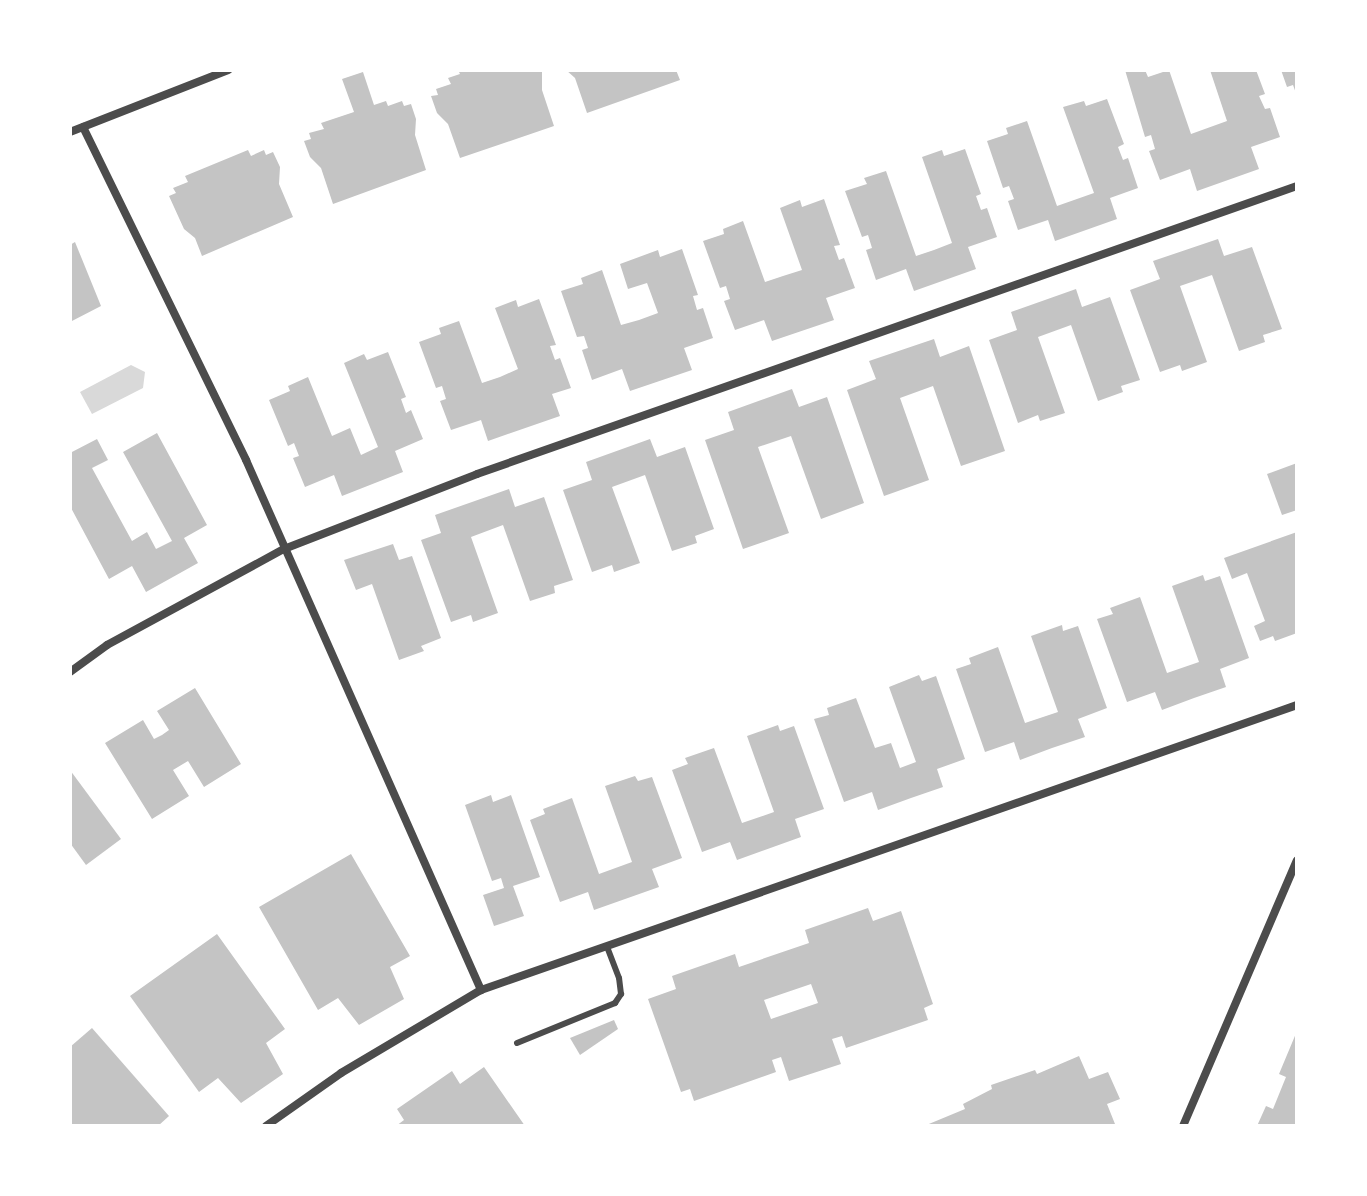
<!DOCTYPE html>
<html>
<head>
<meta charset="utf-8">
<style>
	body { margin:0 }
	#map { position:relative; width:1367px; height:1196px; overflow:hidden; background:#fff; font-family:Overpass,sans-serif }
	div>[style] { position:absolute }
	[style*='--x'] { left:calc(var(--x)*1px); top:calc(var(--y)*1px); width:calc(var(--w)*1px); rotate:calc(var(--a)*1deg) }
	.water>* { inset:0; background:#d9d9d9 }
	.building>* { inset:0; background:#c4c4c4 }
	.service>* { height:6px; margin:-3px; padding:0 3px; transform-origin:3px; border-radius:3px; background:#4c4c4c }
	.minor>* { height:8px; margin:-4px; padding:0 4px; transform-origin:4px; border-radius:4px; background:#4c4c4c }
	span { translate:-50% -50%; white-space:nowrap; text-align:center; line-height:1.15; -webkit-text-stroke:8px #fff; paint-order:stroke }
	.frame { position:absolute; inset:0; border:72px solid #fff; pointer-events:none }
</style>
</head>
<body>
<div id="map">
	<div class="water">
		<div style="clip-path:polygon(131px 365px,145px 372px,143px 388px,92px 414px,80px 392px)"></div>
	</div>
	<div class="building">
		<div style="clip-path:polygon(458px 70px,542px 70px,542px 90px,554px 126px,460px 158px,448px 124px,437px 113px,431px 96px,438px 95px,436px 89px,451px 84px,448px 78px,460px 74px)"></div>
		<div style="clip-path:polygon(566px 70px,676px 70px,680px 80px,587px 113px,575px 78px)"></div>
		<div style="clip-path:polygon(1125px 70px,1145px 70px,1148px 77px,1169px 70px,1191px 134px,1227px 121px,1210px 70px,1256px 70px,1265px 94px,1259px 96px,1265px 109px,1270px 108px,1280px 137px,1251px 147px,1259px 169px,1197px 191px,1190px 169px,1160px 180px,1149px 151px,1155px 149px,1151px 135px,1145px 137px)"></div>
		<div style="clip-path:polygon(1281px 70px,1297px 70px,1297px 96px,1293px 85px,1287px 87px)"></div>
		<div style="clip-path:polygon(363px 72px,374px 105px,386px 101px,388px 106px,402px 101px,404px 106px,411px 104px,416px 119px,415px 135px,426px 170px,333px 204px,321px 168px,310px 157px,304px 141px,311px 139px,309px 133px,324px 129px,321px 123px,354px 112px,342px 79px)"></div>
		<div style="clip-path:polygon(1107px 99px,1124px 144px,1118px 147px,1123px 160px,1128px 158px,1138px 188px,1110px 198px,1117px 219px,1055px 241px,1048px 220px,1018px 230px,1008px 201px,1014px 199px,1009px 186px,1003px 188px,987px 141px,1008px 134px,1006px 128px,1027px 121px,1057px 206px,1094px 193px,1063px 107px,1084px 101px,1086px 106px)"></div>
		<div style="clip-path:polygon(965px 149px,981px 194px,976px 196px,981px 210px,987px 208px,997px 237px,968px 247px,976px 269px,914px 291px,906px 269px,876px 280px,866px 250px,872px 248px,868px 235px,862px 237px,845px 191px,867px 184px,864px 178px,886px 171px,916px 256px,934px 250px,952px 243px,922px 157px,942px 150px,944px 156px)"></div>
		<div style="clip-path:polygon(248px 150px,251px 156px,264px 150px,266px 155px,273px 152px,280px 167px,279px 184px,293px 217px,202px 256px,195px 238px,184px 229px,169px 196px,176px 193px,173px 188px,188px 182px,185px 176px)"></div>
		<div style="clip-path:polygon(824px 199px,840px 245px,834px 246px,839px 260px,844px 258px,855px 288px,826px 298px,834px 320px,772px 341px,764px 320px,735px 330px,724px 301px,730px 299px,726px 286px,720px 288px,703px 241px,724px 234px,723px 229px,743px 221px,765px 282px,783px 276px,802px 270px,780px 208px,800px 200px,802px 207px)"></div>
		<div style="clip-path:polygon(1218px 239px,1224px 256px,1252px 247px,1282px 329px,1263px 335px,1265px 342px,1239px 351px,1212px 275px,1180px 286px,1207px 362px,1182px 371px,1180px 365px,1160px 372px,1130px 290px,1160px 279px,1153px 261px)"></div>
		<div style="clip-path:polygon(75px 242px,101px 306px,70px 322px,70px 245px)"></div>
		<div style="clip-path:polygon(682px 249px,698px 295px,693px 296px,697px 310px,703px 308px,713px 338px,684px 348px,692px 370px,630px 391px,622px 369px,592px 380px,582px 350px,588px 348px,584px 336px,577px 337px,561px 291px,583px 284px,581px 278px,602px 270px,621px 325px,639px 320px,658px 313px,647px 283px,628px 289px,620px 264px,658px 250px,660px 257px)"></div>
		<div style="clip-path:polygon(1076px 289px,1082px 307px,1110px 297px,1140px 380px,1121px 386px,1123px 392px,1098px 401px,1071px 325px,1038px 337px,1065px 413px,1040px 421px,1038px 415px,1018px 423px,989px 340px,1017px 330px,1011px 312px)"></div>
		<div style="clip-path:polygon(539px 299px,556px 345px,550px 346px,555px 360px,560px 358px,571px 388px,552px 394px,560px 416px,488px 441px,481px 420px,451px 430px,440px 401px,446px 399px,442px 386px,436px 388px,419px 342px,441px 334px,439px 328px,459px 321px,482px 383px,500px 377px,518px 369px,495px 308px,516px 300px,518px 307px)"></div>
		<div style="clip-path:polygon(934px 339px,940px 357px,969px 346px,1005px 451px,961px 466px,933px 386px,900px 398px,929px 480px,884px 496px,847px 390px,876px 379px,869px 361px)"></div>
		<div style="clip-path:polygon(388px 352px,406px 397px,401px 399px,406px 413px,411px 410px,423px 439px,395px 451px,403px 472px,342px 496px,334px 475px,305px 487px,293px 458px,299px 456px,294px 443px,288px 446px,269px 400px,290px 391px,288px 386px,308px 377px,332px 436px,350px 428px,361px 455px,378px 447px,344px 363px,364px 354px,367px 360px)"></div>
		<div style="clip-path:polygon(792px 389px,799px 407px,827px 397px,864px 503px,821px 519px,791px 436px,758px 447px,789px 533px,743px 549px,705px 440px,734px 430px,728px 412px)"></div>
		<div style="clip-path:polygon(157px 433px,207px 525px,184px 538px,198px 563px,146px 592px,132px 566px,109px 579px,70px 506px,70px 453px,97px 439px,108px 460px,92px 468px,132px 541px,147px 532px,156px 549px,172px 541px,123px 452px)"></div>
		<div style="clip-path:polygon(650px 439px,657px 457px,685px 447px,714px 529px,695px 536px,697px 543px,672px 551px,645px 475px,612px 487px,640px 563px,614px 572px,612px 565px,592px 572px,563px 490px,592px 480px,586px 462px)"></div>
		<div style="clip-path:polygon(1297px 463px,1297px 510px,1282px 515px,1267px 474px)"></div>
		<div style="clip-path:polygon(509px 489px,515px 507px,544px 497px,573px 580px,554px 586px,555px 593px,530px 601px,503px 525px,471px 537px,498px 613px,473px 622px,471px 615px,451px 622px,421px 540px,441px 533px,435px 515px)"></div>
		<div style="clip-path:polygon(1297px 532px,1297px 633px,1275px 641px,1273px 636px,1260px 641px,1254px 626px,1265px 621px,1247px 573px,1232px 579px,1224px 558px)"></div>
		<div style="clip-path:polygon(393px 544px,399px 560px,412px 556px,441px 638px,421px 646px,424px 651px,399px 660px,372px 584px,356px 590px,344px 560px)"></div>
		<div style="clip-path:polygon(1203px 575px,1205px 581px,1220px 576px,1249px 658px,1220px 669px,1226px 687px,1194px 698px,1162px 710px,1155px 692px,1127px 702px,1097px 619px,1113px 614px,1110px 608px,1140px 597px,1167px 673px,1199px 662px,1172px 586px)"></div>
		<div style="clip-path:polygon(1062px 625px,1063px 631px,1078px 626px,1107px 708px,1078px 719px,1085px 737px,1052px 748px,1020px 760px,1014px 742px,985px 752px,956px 669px,971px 664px,969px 658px,998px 647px,1025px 723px,1058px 712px,1031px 636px)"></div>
		<div style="clip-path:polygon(919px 675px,922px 681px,936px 676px,965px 759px,937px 769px,943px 787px,911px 798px,878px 810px,872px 792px,844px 802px,814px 719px,829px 715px,827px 708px,856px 698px,875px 748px,891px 743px,900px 768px,916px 762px,889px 687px)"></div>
		<div style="clip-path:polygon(195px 688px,241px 764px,204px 787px,188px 761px,173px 770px,189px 796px,152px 819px,105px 743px,143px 720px,154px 739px,162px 735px,169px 730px,157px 711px)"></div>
		<div style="clip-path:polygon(778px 725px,780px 731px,794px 726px,824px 809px,795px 819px,801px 837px,737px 860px,730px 842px,702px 852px,672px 770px,688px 764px,685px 758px,714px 748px,742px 823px,774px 812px,747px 736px)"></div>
		<div style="clip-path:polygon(70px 770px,121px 839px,86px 865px,70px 843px)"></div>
		<div style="clip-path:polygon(635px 776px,638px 781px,652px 777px,682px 858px,652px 869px,659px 887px,594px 910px,588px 892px,560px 902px,530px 820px,545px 814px,543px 809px,572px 798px,599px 874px,632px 862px,605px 786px)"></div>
		<div style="clip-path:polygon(491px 795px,493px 802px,511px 795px,540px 877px,513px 886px,524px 916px,494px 926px,483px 895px,504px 888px,501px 878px,492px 881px,465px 805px)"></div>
		<div style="clip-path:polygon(351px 854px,410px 956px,390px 967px,404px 999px,359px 1025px,338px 998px,318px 1010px,259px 907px)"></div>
		<div style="clip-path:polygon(evenodd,868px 908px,873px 921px,901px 911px,933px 1004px,924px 1008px,928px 1020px,846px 1048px,842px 1036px,832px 1039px,841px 1064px,789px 1081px,781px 1057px,772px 1060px,776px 1072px,694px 1101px,690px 1089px,681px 1092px,648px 999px,676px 989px,672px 976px,735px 954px,739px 967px,809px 943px,805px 930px,868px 908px,811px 984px,818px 1003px,771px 1019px,764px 1000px,811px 984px)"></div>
		<div style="clip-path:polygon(217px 934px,285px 1029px,266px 1043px,283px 1074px,241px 1103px,218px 1078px,199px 1092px,130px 996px)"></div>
		<div style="clip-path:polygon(614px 1020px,618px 1029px,580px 1055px,570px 1038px)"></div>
		<div style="clip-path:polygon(92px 1028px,169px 1116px,158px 1126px,70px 1126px,70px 1047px)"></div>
		<div style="clip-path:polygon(1297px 1031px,1297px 1126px,1257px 1126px,1266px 1106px,1273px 1109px,1286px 1077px,1279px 1074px)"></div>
		<div style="clip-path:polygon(1079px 1056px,1089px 1079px,1108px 1072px,1120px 1099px,1107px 1104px,1115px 1124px,924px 1126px,965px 1109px,963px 1104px,992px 1089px,991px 1085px,1035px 1070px,1037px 1074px)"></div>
		<div style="clip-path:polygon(484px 1067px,525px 1126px,396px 1126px,404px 1120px,397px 1109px,452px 1071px,460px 1084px)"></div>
	</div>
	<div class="service">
		<div style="--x:517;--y:1043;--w:106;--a:-22.2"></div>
		<div style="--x:615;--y:1003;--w:11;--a:-56"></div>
		<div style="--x:621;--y:994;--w:16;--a:-97"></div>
		<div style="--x:619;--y:978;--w:34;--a:-111"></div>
	</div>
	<div class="minor">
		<div style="--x:83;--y:127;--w:371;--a:63.9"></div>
		<div style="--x:246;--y:460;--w:580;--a:66.09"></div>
		<div style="--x:70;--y:132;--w:170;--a:-21.4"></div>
		<div style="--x:70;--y:672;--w:46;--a:-36.1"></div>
		<div style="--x:107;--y:645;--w:201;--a:-28.5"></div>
		<div style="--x:284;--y:549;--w:207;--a:-21.2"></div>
		<div style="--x:477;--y:474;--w:869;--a:-19.35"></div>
		<div style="--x:266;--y:1126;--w:92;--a:-35.2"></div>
		<div style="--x:341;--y:1073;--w:163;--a:-30.7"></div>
		<div style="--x:481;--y:990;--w:864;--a:-19.25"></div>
		<div style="--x:1183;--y:1126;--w:289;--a:-66.8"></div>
	</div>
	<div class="frame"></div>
</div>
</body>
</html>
